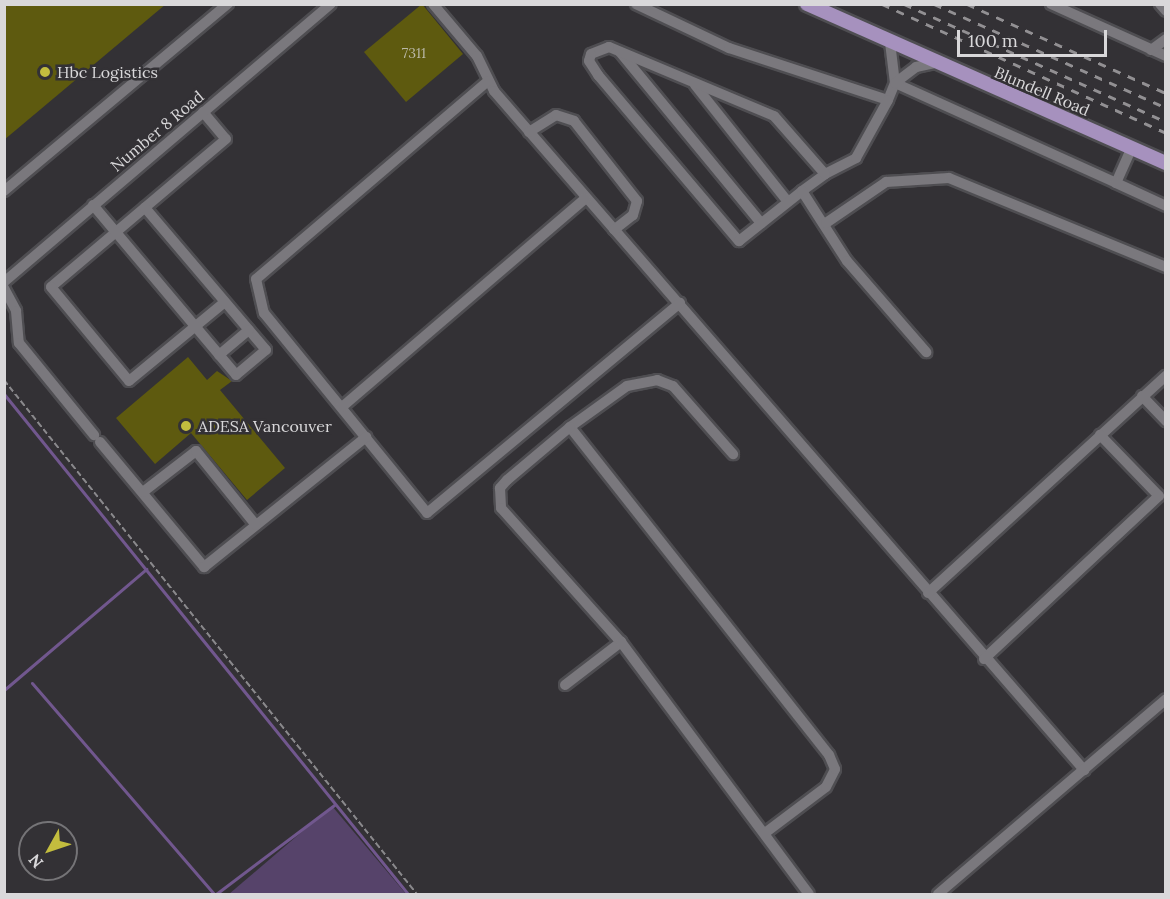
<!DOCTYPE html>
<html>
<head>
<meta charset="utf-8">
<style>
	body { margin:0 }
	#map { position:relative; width:1170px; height:899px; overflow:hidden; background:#333135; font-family:Lora,serif }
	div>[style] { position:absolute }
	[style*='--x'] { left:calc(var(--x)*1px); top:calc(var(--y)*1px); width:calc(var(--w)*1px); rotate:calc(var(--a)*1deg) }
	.green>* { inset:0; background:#56436a }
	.stream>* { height:3px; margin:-1.5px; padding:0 1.5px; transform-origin:1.5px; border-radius:1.5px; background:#71578e }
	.building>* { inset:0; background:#5e5a0f }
	.path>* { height:1.5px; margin-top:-0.75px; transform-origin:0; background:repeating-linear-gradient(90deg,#8a898c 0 6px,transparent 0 9px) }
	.roads { filter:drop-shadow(2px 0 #4f4e52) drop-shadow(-2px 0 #4f4e52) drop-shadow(0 2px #4f4e52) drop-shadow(0 -2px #4f4e52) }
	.minor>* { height:10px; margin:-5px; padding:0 5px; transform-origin:5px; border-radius:5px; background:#7a787d }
	.major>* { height:14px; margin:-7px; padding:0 7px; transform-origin:7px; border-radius:7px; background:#a691be }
	.rail>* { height:3px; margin-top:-1.5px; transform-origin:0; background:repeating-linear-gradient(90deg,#929093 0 8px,transparent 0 16px) }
	.dots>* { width:16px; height:16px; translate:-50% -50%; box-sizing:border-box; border:3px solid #333135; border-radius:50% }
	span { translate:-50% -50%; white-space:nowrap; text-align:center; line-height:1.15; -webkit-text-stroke:5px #333135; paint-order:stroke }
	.number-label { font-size:14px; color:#bab8a7 }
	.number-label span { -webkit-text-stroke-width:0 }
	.poi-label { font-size:16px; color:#d9d8da }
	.left { translate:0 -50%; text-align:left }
	.street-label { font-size:16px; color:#d9d8da }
	.frame { position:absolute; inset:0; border:6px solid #d9d8da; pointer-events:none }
	.north { position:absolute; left:18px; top:821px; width:60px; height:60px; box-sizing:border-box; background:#333135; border:2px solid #757477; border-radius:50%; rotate:230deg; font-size:16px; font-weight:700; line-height:24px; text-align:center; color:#d9d8da }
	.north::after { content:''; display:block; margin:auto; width:21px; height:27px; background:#c3bd3e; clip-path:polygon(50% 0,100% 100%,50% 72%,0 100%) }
	.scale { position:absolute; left:957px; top:30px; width:150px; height:27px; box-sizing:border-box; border:3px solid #d9d8da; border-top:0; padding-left:8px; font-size:18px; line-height:21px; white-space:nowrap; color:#d9d8da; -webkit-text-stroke:4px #333135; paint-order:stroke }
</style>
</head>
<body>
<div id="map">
	<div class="green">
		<div style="clip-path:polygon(332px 806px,406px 894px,229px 894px)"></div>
	</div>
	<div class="stream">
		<div style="--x:4;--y:394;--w:643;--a:51.06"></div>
		<div style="--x:32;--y:683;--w:279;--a:49.2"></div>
		<div style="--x:4;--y:690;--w:187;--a:-40.4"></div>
		<div style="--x:216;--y:894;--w:148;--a:-37"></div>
	</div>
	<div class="building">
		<div style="clip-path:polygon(4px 4px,166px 4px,4px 140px)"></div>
		<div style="clip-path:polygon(422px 4px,463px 54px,406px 102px,364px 52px)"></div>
		<div style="clip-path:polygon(188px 357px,207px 380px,217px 371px,232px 381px,220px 390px,285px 468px,247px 500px,191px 433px,155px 464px,116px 418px)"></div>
	</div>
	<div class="path">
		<div style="--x:4;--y:380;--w:659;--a:51.22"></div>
	</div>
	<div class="roads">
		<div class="minor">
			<div style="--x:433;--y:4;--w:68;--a:49.8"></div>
			<div style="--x:477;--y:56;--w:39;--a:64"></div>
			<div style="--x:494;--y:91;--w:900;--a:49.01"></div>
			<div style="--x:636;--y:4;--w:103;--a:25.3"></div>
			<div style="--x:729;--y:48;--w:167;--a:18.1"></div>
			<div style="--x:888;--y:100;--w:18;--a:-68"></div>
			<div style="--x:895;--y:83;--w:41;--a:-97"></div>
			<div style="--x:1051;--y:4;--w:126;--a:24.3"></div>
			<div style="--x:1160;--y:4;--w:9;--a:49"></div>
			<div style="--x:1151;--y:50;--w:19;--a:-36"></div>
			<div style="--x:620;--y:52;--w:222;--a:50.5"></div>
			<div style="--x:488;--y:81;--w:305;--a:139.5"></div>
			<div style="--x:256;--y:279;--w:35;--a:77"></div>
			<div style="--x:264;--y:313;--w:258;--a:50.8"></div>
			<div style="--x:427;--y:513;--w:329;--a:-39.7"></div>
			<div style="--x:895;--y:83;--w:243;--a:24.3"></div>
			<div style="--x:1116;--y:183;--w:39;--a:-66"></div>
			<div style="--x:895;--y:83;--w:26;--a:-37"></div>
			<div style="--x:916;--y:67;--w:19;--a:-12"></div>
			<div style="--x:695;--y:85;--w:149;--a:51.5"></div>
			<div style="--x:203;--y:112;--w:35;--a:50"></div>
			<div style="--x:226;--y:139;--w:229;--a:139.8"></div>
			<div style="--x:51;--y:287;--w:122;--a:50.3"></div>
			<div style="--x:129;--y:381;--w:124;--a:-39.5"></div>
			<div style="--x:529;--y:132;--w:32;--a:-32"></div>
			<div style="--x:556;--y:115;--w:19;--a:18"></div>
			<div style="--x:574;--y:121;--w:102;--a:51.8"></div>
			<div style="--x:637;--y:201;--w:15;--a:106"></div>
			<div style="--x:633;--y:215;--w:24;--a:142"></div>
			<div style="--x:825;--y:174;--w:35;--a:-27"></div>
			<div style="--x:856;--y:158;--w:66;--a:-61.1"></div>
			<div style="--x:1116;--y:183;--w:55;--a:24.7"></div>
			<div style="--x:4;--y:191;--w:292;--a:-39.9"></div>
			<div style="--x:802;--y:191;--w:29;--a:-36"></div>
			<div style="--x:825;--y:174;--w:77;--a:-131.3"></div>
			<div style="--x:774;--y:116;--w:179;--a:-157.3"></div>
			<div style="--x:609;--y:47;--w:19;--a:159"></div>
			<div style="--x:591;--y:54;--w:7;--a:106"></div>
			<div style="--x:589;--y:61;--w:17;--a:57"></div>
			<div style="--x:598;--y:75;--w:218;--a:49.7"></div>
			<div style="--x:739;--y:241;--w:80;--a:-38.4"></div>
			<div style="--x:802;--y:191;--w:83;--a:57.3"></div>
			<div style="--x:847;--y:261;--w:121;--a:49"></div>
			<div style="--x:93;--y:205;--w:222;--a:49.9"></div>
			<div style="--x:236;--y:375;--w:39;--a:-40"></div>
			<div style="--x:266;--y:350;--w:187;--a:-130.4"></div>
			<div style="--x:826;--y:223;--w:73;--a:-34.3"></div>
			<div style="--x:886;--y:182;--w:63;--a:-3.6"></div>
			<div style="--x:949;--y:178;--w:235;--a:22.3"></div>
			<div style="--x:4;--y:282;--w:429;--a:-40.4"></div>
			<div style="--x:4;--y:288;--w:26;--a:62"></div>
			<div style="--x:16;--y:311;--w:32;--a:85"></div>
			<div style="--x:19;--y:343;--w:119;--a:50.8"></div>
			<div style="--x:219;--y:355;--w:39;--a:-40"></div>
			<div style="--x:1142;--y:396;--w:35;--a:46"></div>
			<div style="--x:342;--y:407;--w:321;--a:-40.6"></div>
			<div style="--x:570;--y:427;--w:70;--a:-35.7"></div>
			<div style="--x:627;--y:386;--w:31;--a:-11"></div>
			<div style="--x:657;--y:380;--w:17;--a:21"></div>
			<div style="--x:673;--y:386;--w:91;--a:48.6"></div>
			<div style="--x:100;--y:442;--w:163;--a:50.2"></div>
			<div style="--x:204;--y:567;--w:208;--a:-38.7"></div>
			<div style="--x:143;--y:492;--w:67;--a:-37.7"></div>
			<div style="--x:196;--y:451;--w:95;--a:51"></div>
			<div style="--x:928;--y:593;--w:322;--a:-42.4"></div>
			<div style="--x:984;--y:659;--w:239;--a:-43"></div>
			<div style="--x:1159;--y:496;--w:85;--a:-134"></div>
			<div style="--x:565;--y:685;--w:71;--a:-37.5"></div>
			<div style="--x:765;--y:833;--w:76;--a:-37"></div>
			<div style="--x:826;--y:787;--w:20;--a:-63"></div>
			<div style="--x:835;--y:769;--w:15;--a:-113"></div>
			<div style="--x:829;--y:755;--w:418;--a:-128.3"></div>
			<div style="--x:570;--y:427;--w:82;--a:139.9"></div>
			<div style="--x:507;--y:480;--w:11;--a:131"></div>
			<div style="--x:500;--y:488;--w:20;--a:87"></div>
			<div style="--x:501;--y:508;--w:180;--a:48.2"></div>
			<div style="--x:621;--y:642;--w:314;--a:53.3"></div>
			<div style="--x:938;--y:894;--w:300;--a:-40.5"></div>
		</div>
		<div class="major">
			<div style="--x:807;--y:4;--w:393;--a:23.9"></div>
		</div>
	</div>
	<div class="rail">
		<div style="--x:882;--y:4;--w:312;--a:24.4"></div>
		<div style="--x:904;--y:4;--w:287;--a:24.2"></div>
		<div style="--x:934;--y:4;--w:254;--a:24.1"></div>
		<div style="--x:967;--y:4;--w:218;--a:24.1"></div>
	</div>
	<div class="dots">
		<div style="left:45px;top:72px;background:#c3bd3e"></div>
		<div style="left:186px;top:426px;background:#c3bd3e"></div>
	</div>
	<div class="number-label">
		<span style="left:414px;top:53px">7311</span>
	</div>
	<div class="poi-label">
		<span class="left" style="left:57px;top:72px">Hbc Logistics</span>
		<span class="left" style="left:198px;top:426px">ADESA Vancouver</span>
	</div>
	<div class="street-label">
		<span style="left:1042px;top:91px;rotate:23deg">Blundell Road</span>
		<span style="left:157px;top:131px;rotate:-40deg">Number 8 Road</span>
	</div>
	<div class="frame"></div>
	<div class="north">N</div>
	<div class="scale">100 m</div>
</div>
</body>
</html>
